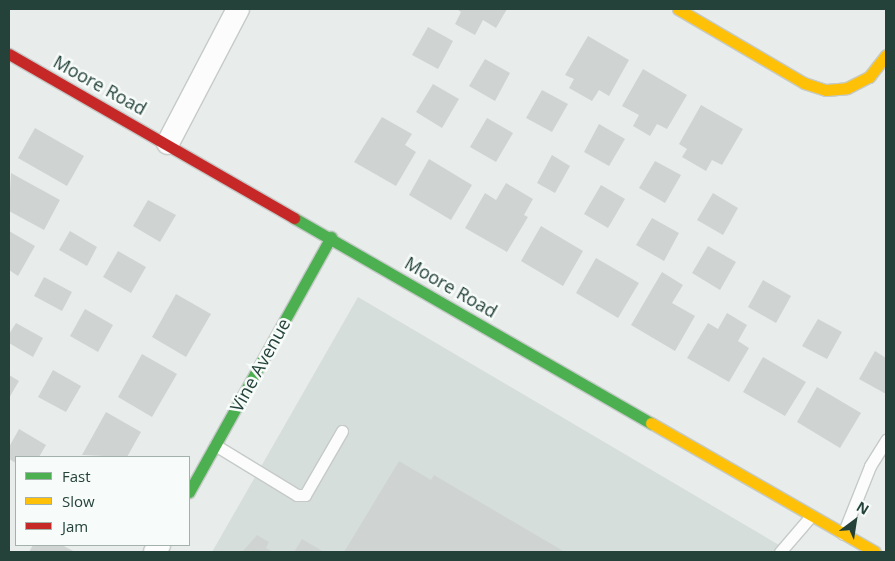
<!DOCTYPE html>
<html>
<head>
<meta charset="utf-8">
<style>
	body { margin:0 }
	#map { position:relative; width:895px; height:561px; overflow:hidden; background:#e8edeb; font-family:"Open Sans",sans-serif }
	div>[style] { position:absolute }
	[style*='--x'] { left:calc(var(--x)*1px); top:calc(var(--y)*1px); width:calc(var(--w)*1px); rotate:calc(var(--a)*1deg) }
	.built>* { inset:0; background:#d6dedb }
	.building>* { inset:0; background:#cfd4d2 }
	.roads { filter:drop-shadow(1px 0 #c5cac8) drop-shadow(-1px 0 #c5cac8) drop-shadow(0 1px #c5cac8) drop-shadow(0 -1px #c5cac8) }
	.lane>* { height:11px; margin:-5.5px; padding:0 5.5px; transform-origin:5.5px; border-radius:5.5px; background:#fcfcfc }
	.street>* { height:22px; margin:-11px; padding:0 11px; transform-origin:11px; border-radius:11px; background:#fcfcfc }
	.fast>* { height:11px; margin:-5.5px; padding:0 5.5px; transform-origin:5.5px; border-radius:5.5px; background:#4caf50 }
	.slow>* { height:11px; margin:-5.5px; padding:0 5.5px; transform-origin:5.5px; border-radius:5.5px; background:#ffc107 }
	.jam>* { height:11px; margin:-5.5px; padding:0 5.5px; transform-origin:5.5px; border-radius:5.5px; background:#c62828 }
	span { translate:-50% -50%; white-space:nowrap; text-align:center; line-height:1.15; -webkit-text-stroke:5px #f7fbf9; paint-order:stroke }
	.street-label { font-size:18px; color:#24423a }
	.frame { position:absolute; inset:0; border:10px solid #24423a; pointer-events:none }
	.legend { position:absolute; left:15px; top:456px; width:175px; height:90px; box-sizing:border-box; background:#f7fbf9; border:1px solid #a3b1ad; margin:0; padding:6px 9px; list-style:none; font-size:15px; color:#24423a }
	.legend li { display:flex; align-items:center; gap:10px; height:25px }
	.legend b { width:25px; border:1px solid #a3b1ad }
	.north { position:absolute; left:830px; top:496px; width:50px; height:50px; -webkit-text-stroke:4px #f7fbf9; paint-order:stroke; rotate:31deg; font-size:14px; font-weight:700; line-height:20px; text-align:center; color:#24423a }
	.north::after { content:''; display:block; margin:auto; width:18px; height:22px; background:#24423a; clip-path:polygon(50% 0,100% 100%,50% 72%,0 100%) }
</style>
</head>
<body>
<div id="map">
	<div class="built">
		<div style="clip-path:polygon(358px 297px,791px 552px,212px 552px)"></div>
	</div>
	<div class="building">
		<div style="clip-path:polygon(457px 9px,507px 9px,496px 28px,483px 20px,475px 35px,455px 24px,461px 12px)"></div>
		<div style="clip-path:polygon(428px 27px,453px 41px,438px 69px,412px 55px)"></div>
		<div style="clip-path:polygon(588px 36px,629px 60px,609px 96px,599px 90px,592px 101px,569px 88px,574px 79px,565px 75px)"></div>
		<div style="clip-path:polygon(485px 59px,510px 73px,495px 101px,469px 86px)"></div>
		<div style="clip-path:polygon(643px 69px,687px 95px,667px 129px,657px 124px,650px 136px,633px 126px,639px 115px,622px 106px)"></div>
		<div style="clip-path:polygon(433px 84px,459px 99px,442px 128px,416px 112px)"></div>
		<div style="clip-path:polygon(542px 90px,568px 104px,552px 132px,526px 118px)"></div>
		<div style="clip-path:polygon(701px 105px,743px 129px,722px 165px,712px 160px,706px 171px,682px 157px,687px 149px,679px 144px)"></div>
		<div style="clip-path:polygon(382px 117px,412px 134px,405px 145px,416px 152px,396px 186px,354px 162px)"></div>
		<div style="clip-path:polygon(487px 118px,513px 133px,496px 162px,470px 147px)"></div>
		<div style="clip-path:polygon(599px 124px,625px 139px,609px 166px,584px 152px)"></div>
		<div style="clip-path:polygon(35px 128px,84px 156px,67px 186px,18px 158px)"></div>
		<div style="clip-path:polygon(552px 155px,570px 166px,555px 193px,537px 183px)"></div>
		<div style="clip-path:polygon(429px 159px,472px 185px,451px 220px,409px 195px)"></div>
		<div style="clip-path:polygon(655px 161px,681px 175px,665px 203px,639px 188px)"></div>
		<div style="clip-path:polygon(11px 173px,60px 200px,44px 230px,9px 211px)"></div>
		<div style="clip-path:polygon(506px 183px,533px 199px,524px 215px,528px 217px,507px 252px,465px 228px,485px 193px,496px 200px)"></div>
		<div style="clip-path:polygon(601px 185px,625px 199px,608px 228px,584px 214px)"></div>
		<div style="clip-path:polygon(713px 193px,738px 208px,723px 235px,697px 220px)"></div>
		<div style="clip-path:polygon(148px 200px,176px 215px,160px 242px,133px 226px)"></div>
		<div style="clip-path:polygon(652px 218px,679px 233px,664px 261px,636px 245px)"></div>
		<div style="clip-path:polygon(541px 226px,583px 251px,563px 286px,521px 261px)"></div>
		<div style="clip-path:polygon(9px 231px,35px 246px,18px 276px,9px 270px)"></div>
		<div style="clip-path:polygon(70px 231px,97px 247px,87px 266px,59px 250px)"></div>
		<div style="clip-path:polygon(708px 246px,736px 262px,720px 290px,692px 273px)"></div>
		<div style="clip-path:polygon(118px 251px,146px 267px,131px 293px,103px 277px)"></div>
		<div style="clip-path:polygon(596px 258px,639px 283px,618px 318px,576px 293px)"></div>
		<div style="clip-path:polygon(662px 272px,683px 285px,672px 303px,695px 316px,675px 351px,631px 325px)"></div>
		<div style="clip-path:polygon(44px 277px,72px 292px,62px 311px,34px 296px)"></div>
		<div style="clip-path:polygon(763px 280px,791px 296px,776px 323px,748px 307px)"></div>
		<div style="clip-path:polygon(176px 294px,211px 314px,186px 357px,152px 337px)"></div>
		<div style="clip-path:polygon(85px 309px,113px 325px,98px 352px,70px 336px)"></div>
		<div style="clip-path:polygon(727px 313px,747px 325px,738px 341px,749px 348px,729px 382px,687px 358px,708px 323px,718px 329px)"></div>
		<div style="clip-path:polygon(818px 319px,842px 332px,827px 359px,802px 346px)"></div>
		<div style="clip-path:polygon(16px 323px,43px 338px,33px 357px,9px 343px,9px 334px)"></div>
		<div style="clip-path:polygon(875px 351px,886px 358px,886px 394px,859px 379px)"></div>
		<div style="clip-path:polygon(142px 354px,177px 374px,152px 417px,118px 397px)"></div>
		<div style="clip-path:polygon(763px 357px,806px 382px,785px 416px,743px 392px)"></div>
		<div style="clip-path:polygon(53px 370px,81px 386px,66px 412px,38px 397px)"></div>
		<div style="clip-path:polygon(9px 375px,19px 381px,9px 398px)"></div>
		<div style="clip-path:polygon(817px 387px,861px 413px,840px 448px,797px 422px)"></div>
		<div style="clip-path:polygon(106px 412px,141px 432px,127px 457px,82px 455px)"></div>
		<div style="clip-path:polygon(19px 429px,46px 445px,39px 457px,16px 457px,16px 463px,9px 459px,9px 447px)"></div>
		<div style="clip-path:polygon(399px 461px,431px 480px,434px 475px,565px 552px,344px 552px)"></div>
		<div style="clip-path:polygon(257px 535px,269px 542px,266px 548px,273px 552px,242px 552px)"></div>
		<div style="clip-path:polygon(302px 539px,324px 552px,294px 552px)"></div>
		<div style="clip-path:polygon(33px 545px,62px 545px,75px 552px,29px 552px)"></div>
	</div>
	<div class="roads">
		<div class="lane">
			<div style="--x:215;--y:445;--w:96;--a:31.4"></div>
			<div style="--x:297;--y:495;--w:8;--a:0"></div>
			<div style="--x:305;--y:495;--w:74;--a:-60"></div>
			<div style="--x:843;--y:534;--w:73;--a:-68.3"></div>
			<div style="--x:870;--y:466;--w:31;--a:-58"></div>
			<div style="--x:780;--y:552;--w:48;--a:-49.3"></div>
		</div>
		<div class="street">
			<div style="--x:168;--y:143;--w:151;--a:-62.4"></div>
			<div style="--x:155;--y:552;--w:8;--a:-60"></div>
		</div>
		<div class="fast">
			<div style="--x:294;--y:218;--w:412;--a:29.9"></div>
			<div style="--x:189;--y:492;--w:292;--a:-60.9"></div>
		</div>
		<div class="slow">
			<div style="--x:678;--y:9;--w:146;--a:30.4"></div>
			<div style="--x:804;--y:83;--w:23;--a:18"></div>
			<div style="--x:826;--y:90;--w:21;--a:-5"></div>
			<div style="--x:847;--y:88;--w:25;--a:-27"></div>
			<div style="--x:869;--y:77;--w:28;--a:-52"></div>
			<div style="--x:651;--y:423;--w:258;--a:29.9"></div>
		</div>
		<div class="jam">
			<div style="--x:9;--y:54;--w:329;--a:29.9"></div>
		</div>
	</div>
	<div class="street-label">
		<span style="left:100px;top:85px;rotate:29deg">Moore Road</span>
		<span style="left:451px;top:287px;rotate:30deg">Moore Road</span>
		<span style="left:260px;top:365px;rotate:-61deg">Vine Avenue</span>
	</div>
	<div class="frame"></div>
	<ul class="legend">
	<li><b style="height:6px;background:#4caf50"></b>Fast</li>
	<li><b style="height:6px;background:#ffc107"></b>Slow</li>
	<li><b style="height:6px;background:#c62828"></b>Jam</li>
	</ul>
	<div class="north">N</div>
</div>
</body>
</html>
